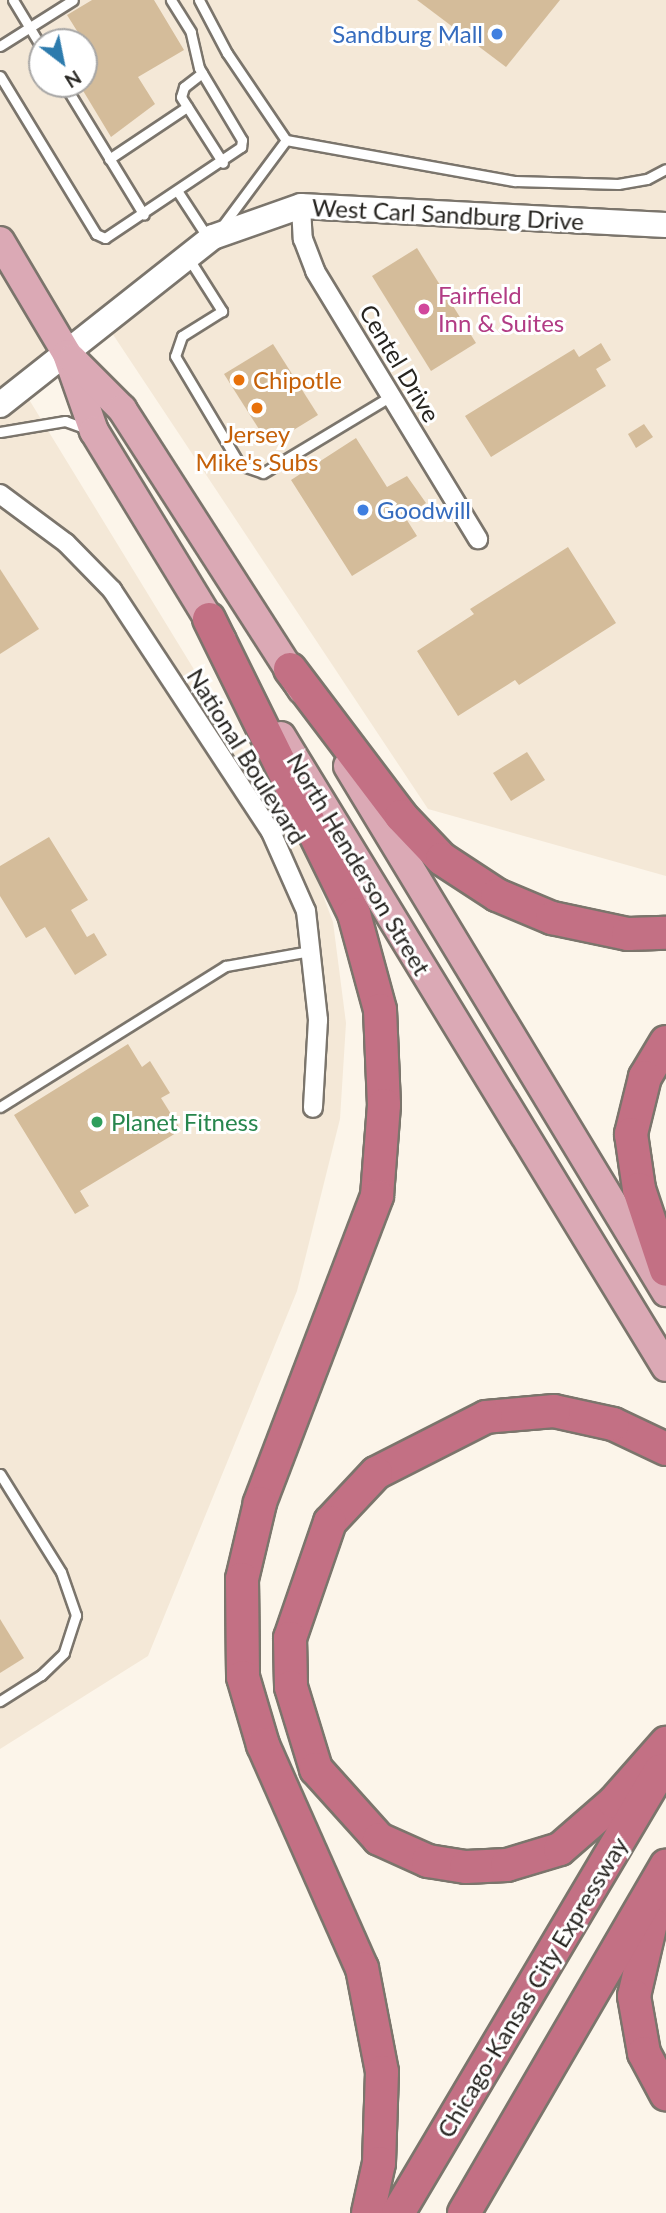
<!DOCTYPE html>
<html>
<head>
<meta charset="utf-8">
<style>
	body { margin:0 }
	#map { position:relative; width:666px; height:2213px; overflow:hidden; background:#fcf5ea; font-family:Lato,sans-serif }
	div>[style] { position:absolute }
	[style*='--x'] { left:calc(var(--x)*1px); top:calc(var(--y)*1px); width:calc(var(--w)*1px); rotate:calc(var(--a)*1deg) }
	.built>* { inset:0; background:#f4e8d7 }
	.building>* { inset:0; background:#d4bc9a }
	.roads { filter:drop-shadow(2px 0 #7b756c) drop-shadow(-2px 0 #7b756c) drop-shadow(0 2px #7b756c) drop-shadow(0 -2px #7b756c) }
	.lane>* { height:9px; margin:-4.5px; padding:0 4.5px; transform-origin:4.5px; border-radius:4.5px; background:#fff }
	.street>* { height:18px; margin:-9px; padding:0 9px; transform-origin:9px; border-radius:9px; background:#fff }
	.secondary>* { height:24px; margin:-12px; padding:0 12px; transform-origin:12px; border-radius:12px; background:#fff }
	.primary>* { height:28px; margin:-14px; padding:0 14px; transform-origin:14px; border-radius:14px; background:#dba9b5 }
	.highway>* { height:32px; margin:-16px; padding:0 16px; transform-origin:16px; border-radius:16px; background:#c37084 }
	.dots>* { width:19px; height:19px; translate:-50% -50%; box-sizing:border-box; border:4px solid #fff; border-radius:50% }
	span { translate:-50% -50%; white-space:nowrap; text-align:center; line-height:1.15; -webkit-text-stroke:6px #fff; paint-order:stroke }
	.shop-label { font-size:24px; color:#366cbe }
	.right { translate:-100% -50%; text-align:right }
	.left { translate:0 -50%; text-align:left }
	.street-label { font-size:24px; color:#262420 }
	.hotel-label { font-size:24px; color:#b23c85 }
	.food-label { font-size:24px; color:#c56008 }
	.leisure-label { font-size:24px; color:#27864d }
	.north { position:absolute; left:28px; top:28px; width:70px; height:70px; box-sizing:border-box; background:#fff; border:2px solid #a8a7a6; border-radius:50%; rotate:148deg; font-size:19px; font-weight:700; line-height:28px; text-align:center; color:#262420 }
	.north::after { content:''; display:block; margin:auto; width:24px; height:32px; background:#2d7bad; clip-path:polygon(50% 0,100% 100%,50% 72%,0 100%) }
</style>
</head>
<body>
<div id="map">
	<div class="built">
		<div style="clip-path:polygon(evenodd,0 0,666px 0,666px 876px,428px 809px,106px 324px,22px 388px,308px 856px,333px 922px,346px 1023px,340px 1119px,297px 1291px,148px 1656px,0 1749px,0 0,42px 42px,84px 42px,84px 84px,42px 84px,42px 42px)"></div>
	</div>
	<div class="building">
		<div style="clip-path:polygon(92px 0,154px 0,184px 50px,138px 77px,155px 104px,111px 137px,79px 84px,84px 84px,84px 42px,67px 15px)"></div>
		<div style="clip-path:polygon(417px 0,560px 0,506px 67px)"></div>
		<div style="clip-path:polygon(417px 248px,476px 343px,431px 371px,372px 276px)"></div>
		<div style="clip-path:polygon(601px 343px,611px 360px,596px 369px,606px 386px,491px 457px,465px 416px,574px 349px,579px 357px)"></div>
		<div style="clip-path:polygon(273px 344px,318px 415px,269px 445px,224px 374px)"></div>
		<div style="clip-path:polygon(644px 424px,653px 437px,636px 448px,628px 434px)"></div>
		<div style="clip-path:polygon(356px 438px,387px 487px,407px 476px,426px 503px,405px 517px,417px 536px,352px 576px,291px 480px)"></div>
		<div style="clip-path:polygon(568px 547px,616px 623px,519px 685px,515px 680px,458px 716px,417px 651px,474px 614px,470px 609px)"></div>
		<div style="clip-path:polygon(0 569px,39px 629px,0 654px)"></div>
		<div style="clip-path:polygon(527px 752px,545px 780px,511px 801px,493px 773px)"></div>
		<div style="clip-path:polygon(49px 837px,88px 900px,71px 910px,87px 937px,94px 933px,107px 955px,75px 975px,45px 927px,26px 938px,0 896px,0 866px)"></div>
		<div style="clip-path:polygon(128px 1044px,142px 1067px,150px 1061px,170px 1093px,161px 1098px,181px 1130px,80px 1191px,89px 1206px,75px 1214px,14px 1115px)"></div>
		<div style="clip-path:polygon(0 1619px,24px 1658px,0 1673px)"></div>
	</div>
	<div class="roads">
		<div class="lane">
			<div style="--x:13;--y:0;--w:56;--a:58.9"></div>
			<div style="--x:199;--y:0;--w:60;--a:62.2"></div>
			<div style="--x:227;--y:53;--w:105;--a:55.9"></div>
			<div style="--x:286;--y:140;--w:233;--a:10.2"></div>
			<div style="--x:515;--y:181;--w:103;--a:1.7"></div>
			<div style="--x:618;--y:184;--w:29;--a:-10"></div>
			<div style="--x:647;--y:179;--w:21;--a:-28"></div>
			<div style="--x:0;--y:46;--w:86;--a:-32.2"></div>
			<div style="--x:202;--y:73;--w:23;--a:142"></div>
			<div style="--x:184;--y:87;--w:10;--a:107"></div>
			<div style="--x:181;--y:97;--w:78;--a:57.5"></div>
			<div style="--x:0;--y:76;--w:185;--a:58.7"></div>
			<div style="--x:96;--y:234;--w:10;--a:24"></div>
			<div style="--x:105;--y:238;--w:164;--a:-33.8"></div>
			<div style="--x:241;--y:147;--w:7;--a:-82"></div>
			<div style="--x:242;--y:140;--w:84;--a:-120.8"></div>
			<div style="--x:199;--y:68;--w:37;--a:-103"></div>
			<div style="--x:191;--y:32;--w:38;--a:-122"></div>
			<div style="--x:64;--y:84;--w:153;--a:58.6"></div>
			<div style="--x:109;--y:159;--w:94;--a:-33.7"></div>
			<div style="--x:178;--y:192;--w:55;--a:56.9"></div>
			<div style="--x:220;--y:229;--w:111;--a:-53.4"></div>
			<div style="--x:189;--y:259;--w:62;--a:57.6"></div>
			<div style="--x:222;--y:311;--w:47;--a:148"></div>
			<div style="--x:182;--y:336;--w:21;--a:109"></div>
			<div style="--x:175;--y:356;--w:127;--a:59.2"></div>
			<div style="--x:240;--y:465;--w:24;--a:19"></div>
			<div style="--x:263;--y:473;--w:149;--a:-31"></div>
			<div style="--x:0;--y:432;--w:66;--a:-9.6"></div>
			<div style="--x:65;--y:421;--w:23;--a:20"></div>
			<div style="--x:0;--y:1107;--w:266;--a:-32"></div>
			<div style="--x:226;--y:966;--w:85;--a:-10.1"></div>
			<div style="--x:0;--y:1474;--w:115;--a:58.1"></div>
			<div style="--x:61;--y:1572;--w:46;--a:70.8"></div>
			<div style="--x:76;--y:1615;--w:40;--a:108"></div>
			<div style="--x:64;--y:1653;--w:32;--a:136"></div>
			<div style="--x:41;--y:1675;--w:49;--a:147.6"></div>
		</div>
		<div class="street">
			<div style="--x:301;--y:206;--w:33;--a:87"></div>
			<div style="--x:303;--y:239;--w:34;--a:69"></div>
			<div style="--x:315;--y:271;--w:314;--a:58.7"></div>
			<div style="--x:0;--y:494;--w:82;--a:36.6"></div>
			<div style="--x:66;--y:543;--w:66;--a:45.6"></div>
			<div style="--x:112;--y:590;--w:290;--a:56.7"></div>
			<div style="--x:271;--y:832;--w:86;--a:66.1"></div>
			<div style="--x:306;--y:911;--w:110;--a:83.7"></div>
			<div style="--x:318;--y:1020;--w:88;--a:93.3"></div>
		</div>
		<div class="secondary">
			<div style="--x:0;--y:405;--w:271;--a:-38.3"></div>
			<div style="--x:213;--y:237;--w:93;--a:-19.4"></div>
			<div style="--x:301;--y:206;--w:365;--a:3"></div>
		</div>
		<div class="primary">
			<div style="--x:0;--y:241;--w:131;--a:59.3"></div>
			<div style="--x:67;--y:354;--w:82;--a:70.7"></div>
			<div style="--x:94;--y:431;--w:244;--a:58.6"></div>
			<div style="--x:72;--y:359;--w:71;--a:45"></div>
			<div style="--x:122;--y:409;--w:333;--a:57.3"></div>
			<div style="--x:281;--y:736;--w:739;--a:58.61"></div>
			<div style="--x:348;--y:766;--w:615;--a:58.84"></div>
		</div>
		<div class="highway">
			<div style="--x:209;--y:619;--w:329;--a:63.8"></div>
			<div style="--x:354;--y:914;--w:99;--a:74.8"></div>
			<div style="--x:380;--y:1010;--w:95;--a:87.6"></div>
			<div style="--x:384;--y:1105;--w:91;--a:94.4"></div>
			<div style="--x:377;--y:1196;--w:329;--a:110.9"></div>
			<div style="--x:260;--y:1503;--w:78;--a:103.3"></div>
			<div style="--x:242;--y:1579;--w:98;--a:89.4"></div>
			<div style="--x:243;--y:1677;--w:71;--a:73.6"></div>
			<div style="--x:263;--y:1745;--w:244;--a:66.1"></div>
			<div style="--x:362;--y:1968;--w:106;--a:79.1"></div>
			<div style="--x:382;--y:2072;--w:91;--a:91.9"></div>
			<div style="--x:379;--y:2163;--w:51;--a:102.4"></div>
			<div style="--x:290;--y:669;--w:184;--a:52.9"></div>
			<div style="--x:401;--y:816;--w:59;--a:46.4"></div>
			<div style="--x:442;--y:859;--w:66;--a:33.2"></div>
			<div style="--x:497;--y:895;--w:60;--a:22.7"></div>
			<div style="--x:552;--y:918;--w:78;--a:11.9"></div>
			<div style="--x:628;--y:934;--w:38;--a:-2"></div>
			<div style="--x:666;--y:1042;--w:41;--a:121"></div>
			<div style="--x:645;--y:1077;--w:59;--a:103.8"></div>
			<div style="--x:631;--y:1134;--w:56;--a:81.7"></div>
			<div style="--x:639;--y:1189;--w:85;--a:71.6"></div>
			<div style="--x:666;--y:1449;--w:59;--a:-154.7"></div>
			<div style="--x:613;--y:1424;--w:60;--a:-167.6"></div>
			<div style="--x:554;--y:1411;--w:68;--a:175"></div>
			<div style="--x:486;--y:1417;--w:123;--a:153"></div>
			<div style="--x:376;--y:1473;--w:67;--a:133.2"></div>
			<div style="--x:330;--y:1522;--w:123;--a:109"></div>
			<div style="--x:290;--y:1638;--w:49;--a:88.8"></div>
			<div style="--x:291;--y:1687;--w:86;--a:73"></div>
			<div style="--x:316;--y:1769;--w:94;--a:48"></div>
			<div style="--x:379;--y:1839;--w:54;--a:24.2"></div>
			<div style="--x:428;--y:1861;--w:38;--a:9"></div>
			<div style="--x:466;--y:1867;--w:41;--a:-2.8"></div>
			<div style="--x:507;--y:1865;--w:55;--a:-16.8"></div>
			<div style="--x:560;--y:1849;--w:72;--a:-41"></div>
			<div style="--x:614;--y:1802;--w:79;--a:-48.6"></div>
			<div style="--x:660;--y:1903;--w:22;--a:114"></div>
			<div style="--x:651;--y:1923;--w:75;--a:103.1"></div>
			<div style="--x:634;--y:1996;--w:58;--a:80"></div>
			<div style="--x:644;--y:2053;--w:47;--a:61.8"></div>
			<div style="--x:398;--y:2213;--w:514;--a:-59.34"></div>
			<div style="--x:464;--y:2213;--w:402;--a:-59.8"></div>
		</div>
	</div>
	<div class="dots">
		<div style="left:497px;top:34px;background:#3f7fe0"></div>
		<div style="left:424px;top:309px;background:#d1479c"></div>
		<div style="left:239px;top:380px;background:#e8710a"></div>
		<div style="left:257px;top:408px;background:#e8710a"></div>
		<div style="left:363px;top:510px;background:#3f7fe0"></div>
		<div style="left:97px;top:1122px;background:#2e9e5b"></div>
	</div>
	<div class="shop-label">
		<span class="right" style="left:483px;top:34px">Sandburg Mall</span>
		<span class="left" style="left:377px;top:510px">Goodwill</span>
	</div>
	<div class="street-label">
		<span style="left:448px;top:214px;rotate:3deg">West Carl Sandburg Drive</span>
		<span style="left:400px;top:363px;rotate:59deg">Centel Drive</span>
		<span style="left:247px;top:756px;rotate:58deg">National Boulevard</span>
		<span style="left:359px;top:864px;rotate:59deg">North Henderson Street</span>
		<span style="left:532px;top:1987px;rotate:-59deg">Chicago-Kansas City Expressway</span>
	</div>
	<div class="hotel-label">
		<span class="left" style="left:438px;top:309px">Fairfield<br>Inn &amp; Suites</span>
	</div>
	<div class="food-label">
		<span class="left" style="left:253px;top:380px">Chipotle</span>
		<span style="left:257px;top:448px">Jersey<br>Mike's Subs</span>
	</div>
	<div class="leisure-label">
		<span class="left" style="left:111px;top:1122px">Planet Fitness</span>
	</div>
	<div class="north">N</div>
</div>
</body>
</html>
